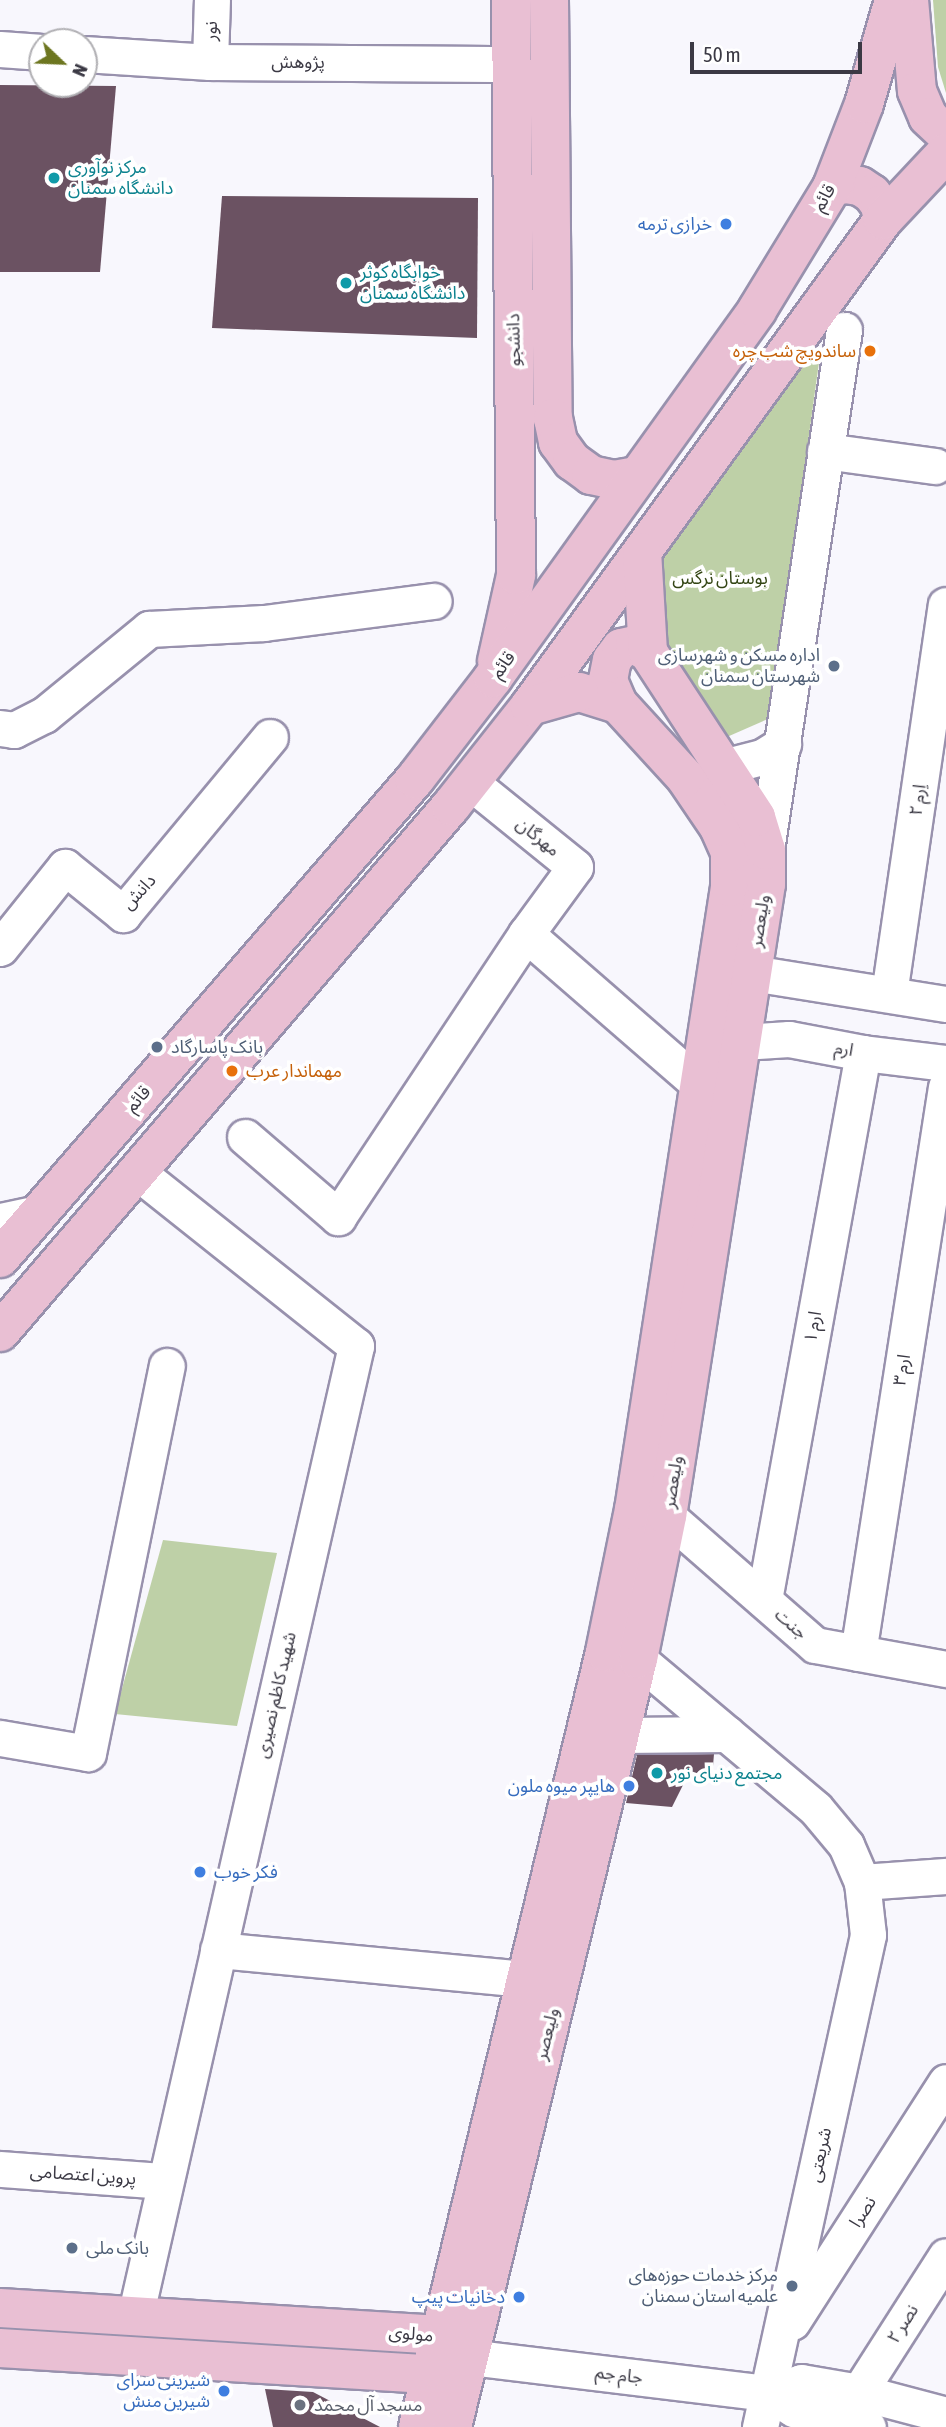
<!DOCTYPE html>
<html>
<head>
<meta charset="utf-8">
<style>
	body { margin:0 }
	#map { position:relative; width:946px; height:2427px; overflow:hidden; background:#f8f7fd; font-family:"Asap Condensed","Noto Sans Arabic",sans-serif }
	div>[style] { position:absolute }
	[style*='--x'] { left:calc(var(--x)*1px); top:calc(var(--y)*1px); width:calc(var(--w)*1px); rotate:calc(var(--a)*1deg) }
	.green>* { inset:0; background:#bed0a7 }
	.building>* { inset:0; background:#6b5262 }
	.roads { filter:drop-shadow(2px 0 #9891ad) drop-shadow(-2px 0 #9891ad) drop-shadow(0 2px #9891ad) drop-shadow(0 -2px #9891ad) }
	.minor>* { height:35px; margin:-17.5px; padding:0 17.5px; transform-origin:17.5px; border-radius:17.5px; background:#fff }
	.major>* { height:38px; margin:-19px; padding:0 19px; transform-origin:19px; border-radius:19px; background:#e9bfd3 }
	.dots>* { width:19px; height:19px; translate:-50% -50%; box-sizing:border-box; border:4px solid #fff; border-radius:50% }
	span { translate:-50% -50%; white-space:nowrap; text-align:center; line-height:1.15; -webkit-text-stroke:7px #fff; paint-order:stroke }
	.street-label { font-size:18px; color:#3b3944 }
	.culture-label { font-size:18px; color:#0d838f }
	.left { translate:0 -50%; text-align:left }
	.shop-label { font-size:18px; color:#366cbe }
	.right { translate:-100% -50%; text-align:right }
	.food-label { font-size:18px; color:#c56008 }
	.park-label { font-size:18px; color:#334514 }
	.service-label { font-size:18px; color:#4e5e75 }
	.worship-label { font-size:18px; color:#5b616d }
	.north { position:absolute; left:28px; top:28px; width:70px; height:70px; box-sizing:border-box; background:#fff; border:2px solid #b1b0b4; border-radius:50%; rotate:113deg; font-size:19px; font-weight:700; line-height:28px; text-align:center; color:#3b3944 }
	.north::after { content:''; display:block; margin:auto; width:24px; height:32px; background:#6d7620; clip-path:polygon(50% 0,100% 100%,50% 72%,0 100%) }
	.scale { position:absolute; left:690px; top:42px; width:172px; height:32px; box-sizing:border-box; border:4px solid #3b3944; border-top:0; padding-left:9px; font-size:21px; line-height:24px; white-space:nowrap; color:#3b3944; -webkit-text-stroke:5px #fff; paint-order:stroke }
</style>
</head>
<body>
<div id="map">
	<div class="green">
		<div style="clip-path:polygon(933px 0,946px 0,946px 93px,938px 67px)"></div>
		<div style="clip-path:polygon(821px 348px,770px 718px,720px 740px,651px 621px,652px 559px,775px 379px)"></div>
		<div style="clip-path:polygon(163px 1540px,277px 1553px,237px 1726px,115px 1714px)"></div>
	</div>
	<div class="building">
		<div style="clip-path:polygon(0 85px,116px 86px,100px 272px,0 272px)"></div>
		<div style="clip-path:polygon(222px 196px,478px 198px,477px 338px,212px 328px)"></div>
		<div style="clip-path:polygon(714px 1754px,713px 1766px,699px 1771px,683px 1785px,672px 1807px,626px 1803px,637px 1755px)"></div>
		<div style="clip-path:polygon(265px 2389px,313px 2392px,380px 2427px,273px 2427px)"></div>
	</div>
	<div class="roads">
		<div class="minor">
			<div style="--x:0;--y:49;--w:42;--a:4.1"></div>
			<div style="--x:84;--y:54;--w:126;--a:3.6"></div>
			<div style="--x:210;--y:62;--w:302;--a:0.4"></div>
			<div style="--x:210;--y:62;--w:62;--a:-88.2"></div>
			<div style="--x:825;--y:451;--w:111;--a:7.8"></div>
			<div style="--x:0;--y:728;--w:14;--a:8"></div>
			<div style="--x:14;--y:730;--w:34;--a:-27"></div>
			<div style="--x:44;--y:715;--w:136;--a:-39.3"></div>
			<div style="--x:149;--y:629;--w:115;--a:-3"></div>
			<div style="--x:264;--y:623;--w:171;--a:-7.4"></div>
			<div style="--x:723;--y:767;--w:40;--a:-14.4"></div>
			<div style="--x:762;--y:757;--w:25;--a:-32"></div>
			<div style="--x:470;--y:782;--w:135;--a:39"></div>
			<div style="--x:575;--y:867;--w:83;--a:126.2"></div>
			<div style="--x:766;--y:850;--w:526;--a:-81.47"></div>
			<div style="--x:0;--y:948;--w:104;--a:-51.3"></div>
			<div style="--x:65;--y:867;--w:75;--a:39"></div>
			<div style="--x:123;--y:914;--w:230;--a:-50.3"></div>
			<div style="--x:752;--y:973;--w:196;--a:9.1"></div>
			<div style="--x:889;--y:994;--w:393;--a:-81.7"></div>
			<div style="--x:742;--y:1042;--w:47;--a:-3.7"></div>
			<div style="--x:789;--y:1039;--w:75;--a:10.7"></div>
			<div style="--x:863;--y:1053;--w:84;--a:6.9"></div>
			<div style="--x:245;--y:1137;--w:123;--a:40.7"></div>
			<div style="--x:338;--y:1217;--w:340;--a:-56.4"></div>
			<div style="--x:526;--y:934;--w:230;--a:41"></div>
			<div style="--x:0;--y:1221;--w:40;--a:-12"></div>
			<div style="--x:667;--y:1516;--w:196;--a:41.1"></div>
			<div style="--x:815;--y:1645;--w:133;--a:10.4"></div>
			<div style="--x:764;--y:1600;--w:556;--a:-79.74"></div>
			<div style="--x:858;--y:1653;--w:573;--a:-81.16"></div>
			<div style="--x:727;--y:1734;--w:116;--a:40.1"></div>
			<div style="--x:816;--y:1809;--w:47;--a:50.2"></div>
			<div style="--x:846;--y:1845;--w:40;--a:66.6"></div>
			<div style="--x:862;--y:1882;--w:53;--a:83.5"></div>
			<div style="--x:868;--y:1935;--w:504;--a:102.38"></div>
			<div style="--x:620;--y:1735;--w:107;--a:-0.5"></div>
			<div style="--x:727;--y:1734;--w:116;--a:-139.9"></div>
			<div style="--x:0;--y:1738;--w:89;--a:9.7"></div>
			<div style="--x:88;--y:1753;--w:395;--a:-78.5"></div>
			<div style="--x:862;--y:1882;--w:84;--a:-4.1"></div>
			<div style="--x:218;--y:1950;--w:309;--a:5.4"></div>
			<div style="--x:0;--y:2169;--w:165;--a:4.2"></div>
			<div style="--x:135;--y:2317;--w:996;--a:-77.18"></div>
			<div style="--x:356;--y:1346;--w:280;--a:-141.5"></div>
			<div style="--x:792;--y:2322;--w:285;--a:-57.3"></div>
			<div style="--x:469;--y:2357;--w:301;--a:6.9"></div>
			<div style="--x:768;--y:2393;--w:35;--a:-18"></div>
			<div style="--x:801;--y:2382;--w:59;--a:9.8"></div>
			<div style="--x:859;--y:2392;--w:90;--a:14.8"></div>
			<div style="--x:859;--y:2392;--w:161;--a:-57.4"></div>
			<div style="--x:768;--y:2393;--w:31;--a:32"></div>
			<div style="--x:794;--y:2409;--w:76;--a:13.7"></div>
		</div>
		<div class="major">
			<div style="--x:549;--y:0;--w:418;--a:89.5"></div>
			<div style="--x:553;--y:418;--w:25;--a:78"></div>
			<div style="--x:558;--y:442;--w:24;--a:54"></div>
			<div style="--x:572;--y:461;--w:24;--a:36"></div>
			<div style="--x:591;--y:475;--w:24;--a:12"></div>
			<div style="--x:614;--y:480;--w:23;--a:-10"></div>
			<div style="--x:909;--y:0;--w:91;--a:85"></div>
			<div style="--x:917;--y:91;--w:28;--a:67"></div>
			<div style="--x:928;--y:117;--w:25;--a:43"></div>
			<div style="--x:832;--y:187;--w:13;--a:-13"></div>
			<div style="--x:845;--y:184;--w:15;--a:8"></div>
			<div style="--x:860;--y:186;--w:14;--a:34"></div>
			<div style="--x:872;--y:194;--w:14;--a:54"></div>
			<div style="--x:880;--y:205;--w:15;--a:79"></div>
			<div style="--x:497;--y:661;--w:88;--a:-77.5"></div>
			<div style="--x:516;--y:575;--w:575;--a:-90.5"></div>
			<div style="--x:618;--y:704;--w:26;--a:-113"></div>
			<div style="--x:608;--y:680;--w:20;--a:-79"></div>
			<div style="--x:612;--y:660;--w:15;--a:-53"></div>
			<div style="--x:621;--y:648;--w:14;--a:-12"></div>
			<div style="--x:635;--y:645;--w:15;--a:28"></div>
			<div style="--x:0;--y:1258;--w:634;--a:-49.09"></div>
			<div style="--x:415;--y:779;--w:128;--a:-52.3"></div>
			<div style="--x:493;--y:678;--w:453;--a:-54.3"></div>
			<div style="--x:757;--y:310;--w:144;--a:-58.6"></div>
			<div style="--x:832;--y:187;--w:89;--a:-68.9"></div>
			<div style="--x:864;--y:104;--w:108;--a:-73.9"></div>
			<div style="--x:0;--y:1332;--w:693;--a:-49.39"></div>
			<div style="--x:451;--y:806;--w:127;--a:-51.7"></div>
			<div style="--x:530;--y:706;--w:601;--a:-54.01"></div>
			<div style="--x:883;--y:220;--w:92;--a:-46.8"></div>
			<div style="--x:0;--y:2308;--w:441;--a:3.5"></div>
			<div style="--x:440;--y:2335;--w:24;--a:38"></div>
			<div style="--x:0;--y:2348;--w:432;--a:3.5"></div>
			<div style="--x:431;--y:2374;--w:25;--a:-23"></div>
			<div style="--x:418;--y:2427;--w:797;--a:-76.43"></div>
			<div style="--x:605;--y:1652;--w:145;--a:-78.5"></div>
			<div style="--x:634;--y:1510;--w:630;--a:-81.24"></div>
			<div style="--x:730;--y:887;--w:35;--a:-90"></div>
			<div style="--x:730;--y:852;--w:27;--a:-114"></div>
			<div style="--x:719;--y:827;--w:60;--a:-124.2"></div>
			<div style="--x:685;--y:777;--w:99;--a:-132.5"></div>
			<div style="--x:618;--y:704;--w:41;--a:-162.9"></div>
			<div style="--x:579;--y:692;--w:51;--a:164.1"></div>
			<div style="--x:452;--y:2427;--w:790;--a:-76.39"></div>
			<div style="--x:638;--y:1659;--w:146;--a:-78.5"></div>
			<div style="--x:667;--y:1516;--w:640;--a:-81.1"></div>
			<div style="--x:766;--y:884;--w:34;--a:-90"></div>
			<div style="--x:766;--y:850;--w:34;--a:-107"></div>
			<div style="--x:756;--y:817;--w:197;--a:-123.2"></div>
			<div style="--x:648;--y:652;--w:100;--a:-93.4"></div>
		</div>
	</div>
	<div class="dots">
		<div style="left:54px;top:178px;background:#0f9aa8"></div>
		<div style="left:726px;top:224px;background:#3f7fe0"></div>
		<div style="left:346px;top:283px;background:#0f9aa8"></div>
		<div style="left:870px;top:351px;background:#e8710a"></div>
		<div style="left:834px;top:666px;background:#5c6f8a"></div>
		<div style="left:157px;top:1047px;background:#5c6f8a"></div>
		<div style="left:232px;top:1071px;background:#e8710a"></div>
		<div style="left:657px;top:1773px;background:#0f9aa8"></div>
		<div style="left:629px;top:1786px;background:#3f7fe0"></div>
		<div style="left:200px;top:1872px;background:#3f7fe0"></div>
		<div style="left:72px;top:2248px;background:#5c6f8a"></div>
		<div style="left:792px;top:2286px;background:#5c6f8a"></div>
		<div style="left:519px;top:2297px;background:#3f7fe0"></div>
		<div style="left:224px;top:2391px;background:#3f7fe0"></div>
		<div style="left:300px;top:2405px;background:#6b7280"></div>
	</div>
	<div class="street-label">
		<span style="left:211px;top:31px;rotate:-88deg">نور</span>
		<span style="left:298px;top:62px">پژوهش</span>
		<span style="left:824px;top:198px;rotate:-61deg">قائم</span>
		<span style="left:514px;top:340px;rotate:-91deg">دانشجو</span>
		<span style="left:503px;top:665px;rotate:-54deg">قائم</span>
		<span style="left:918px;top:800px;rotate:-82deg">اِرم ۲</span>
		<span style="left:538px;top:837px;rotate:39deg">مهرگان</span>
		<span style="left:139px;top:892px;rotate:-47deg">دانش</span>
		<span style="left:760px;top:921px;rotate:-81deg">ولیعصر</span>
		<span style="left:844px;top:1049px;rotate:11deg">ارم</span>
		<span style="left:138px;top:1099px;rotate:-49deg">قائم</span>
		<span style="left:813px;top:1327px;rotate:-80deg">ارم ۱</span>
		<span style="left:902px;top:1370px;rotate:-81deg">ارم ۳</span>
		<span style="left:673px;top:1482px;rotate:-81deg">ولیعصر</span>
		<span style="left:791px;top:1624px;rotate:41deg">جنت</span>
		<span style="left:276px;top:1695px;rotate:-77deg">شهید کاظم نصیری</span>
		<span style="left:547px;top:2034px;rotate:-76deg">ولیعصر</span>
		<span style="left:820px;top:2155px;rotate:-78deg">شریعتی</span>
		<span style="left:83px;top:2175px;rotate:4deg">پروین اعتصامی</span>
		<span style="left:863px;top:2212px;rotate:-57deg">نصرا</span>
		<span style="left:903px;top:2324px;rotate:-58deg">نصر ۲</span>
		<span style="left:411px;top:2334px;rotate:5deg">مولوی</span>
		<span style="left:619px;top:2375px;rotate:7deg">جام جم</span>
	</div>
	<div class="culture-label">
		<span class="left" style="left:68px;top:178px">مرکز نوآوری<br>دانشگاه سمنان</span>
		<span class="left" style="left:360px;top:283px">خوابگاه کوثر<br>دانشگاه سمنان</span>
		<span class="left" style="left:671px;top:1773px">مجتمع دنیای نور</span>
	</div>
	<div class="shop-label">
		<span class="right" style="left:712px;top:224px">خرازی ترمه</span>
		<span class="right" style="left:615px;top:1786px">هایپر میوه ملون</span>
		<span class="left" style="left:214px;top:1872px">فکر خوب</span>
		<span class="right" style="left:505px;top:2297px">دخانیات پیپ</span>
		<span class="right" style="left:210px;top:2391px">شیرینی سرای<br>شیرین منش</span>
	</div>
	<div class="food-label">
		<span class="right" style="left:856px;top:351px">ساندویچ شب چره</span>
		<span class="left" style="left:246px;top:1071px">مهماندار عرب</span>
	</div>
	<div class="park-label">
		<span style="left:720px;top:578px">بوستان نرگس</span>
	</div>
	<div class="service-label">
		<span class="right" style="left:820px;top:666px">اداره مسکن و شهرسازی<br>شهرستان سمنان</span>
		<span class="left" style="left:171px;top:1047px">بانک پاسارگاد</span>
		<span class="left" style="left:86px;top:2248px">بانک ملی</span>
		<span class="right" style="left:778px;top:2286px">مرکز خدمات حوزه‌های<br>علمیه استان سمنان</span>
	</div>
	<div class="worship-label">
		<span class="left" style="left:314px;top:2405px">مسجد آل محمد</span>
	</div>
	<div class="north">N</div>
	<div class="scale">50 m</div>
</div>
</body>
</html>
